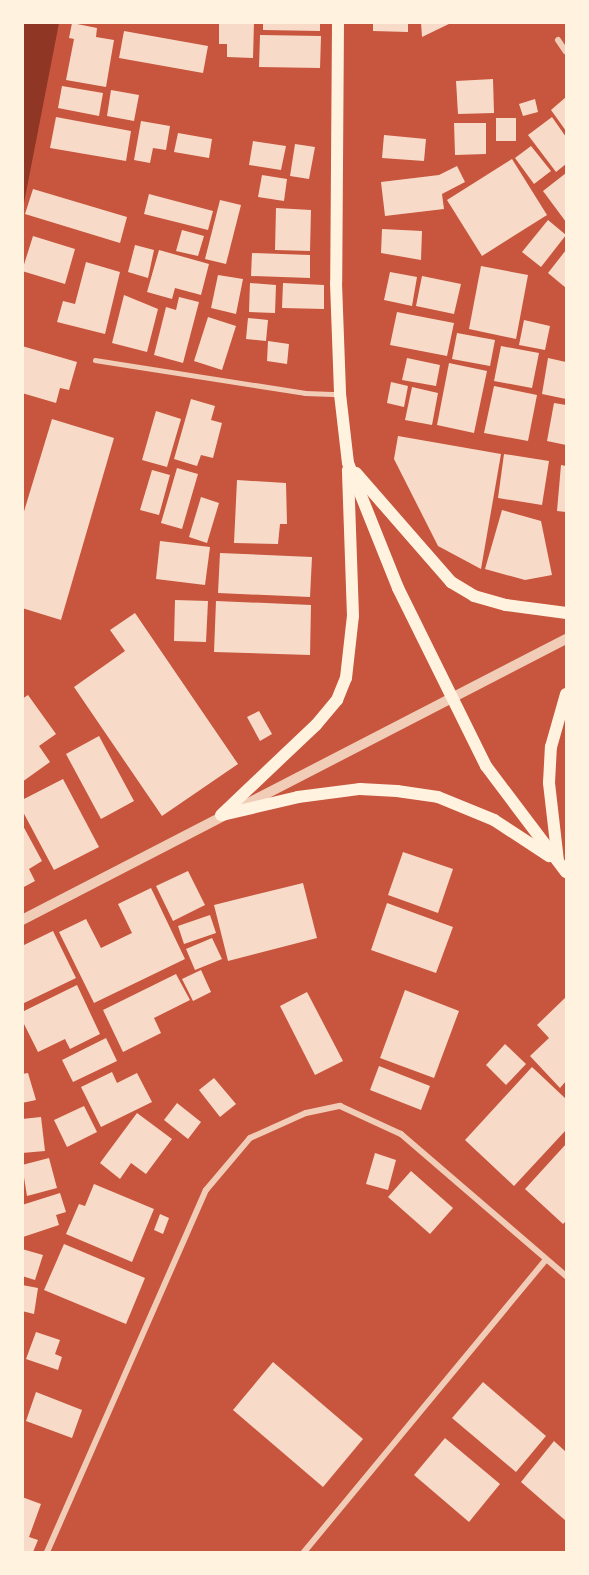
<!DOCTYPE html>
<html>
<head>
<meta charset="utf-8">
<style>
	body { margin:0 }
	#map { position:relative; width:589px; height:1575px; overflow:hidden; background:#c8553d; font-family:"Alegreya Sans",sans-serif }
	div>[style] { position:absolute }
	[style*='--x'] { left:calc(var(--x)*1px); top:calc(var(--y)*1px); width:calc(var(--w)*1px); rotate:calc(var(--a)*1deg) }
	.water>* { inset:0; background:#8f3625 }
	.building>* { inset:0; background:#f7dbc8 }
	.service>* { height:4.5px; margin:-2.25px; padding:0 2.25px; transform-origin:2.25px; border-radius:2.25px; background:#f1ccb7 }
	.minor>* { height:6px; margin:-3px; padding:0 3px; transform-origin:3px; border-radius:3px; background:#f1ccb7 }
	.tertiary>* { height:10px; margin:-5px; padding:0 5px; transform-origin:5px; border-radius:5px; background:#f1ccb7 }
	.secondary>* { height:12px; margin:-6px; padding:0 6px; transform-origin:6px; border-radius:6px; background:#fff3e0 }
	span { translate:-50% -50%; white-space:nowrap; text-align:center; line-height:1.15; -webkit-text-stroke:6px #fff3e0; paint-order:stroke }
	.frame { position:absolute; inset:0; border:24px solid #fff3e0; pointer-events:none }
</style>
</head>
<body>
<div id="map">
	<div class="water">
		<div style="clip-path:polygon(23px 22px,59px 23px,23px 208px,22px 23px)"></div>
	</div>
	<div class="building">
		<div style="clip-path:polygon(219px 22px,254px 22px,253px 58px,227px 57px,227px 44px,219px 44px)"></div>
		<div style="clip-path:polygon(263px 22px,320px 22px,320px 31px,263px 30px)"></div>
		<div style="clip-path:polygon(373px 22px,408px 22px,408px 32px,373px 31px)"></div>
		<div style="clip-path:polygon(421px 22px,453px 22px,422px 37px)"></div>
		<div style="clip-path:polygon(72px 23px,97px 28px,96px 37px,114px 40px,106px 87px,66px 80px,74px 39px,69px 38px)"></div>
		<div style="clip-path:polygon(124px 31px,208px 46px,203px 73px,119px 58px)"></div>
		<div style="clip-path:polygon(260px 35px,321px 36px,320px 68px,259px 67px)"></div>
		<div style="clip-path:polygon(493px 79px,494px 113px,458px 114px,456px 81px)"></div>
		<div style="clip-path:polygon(62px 86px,103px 93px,99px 116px,58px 108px)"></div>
		<div style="clip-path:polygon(111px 90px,139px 95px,134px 121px,107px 116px)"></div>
		<div style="clip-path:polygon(566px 97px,566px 131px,551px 110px)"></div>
		<div style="clip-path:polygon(535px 99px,538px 112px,523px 116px,519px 104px)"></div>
		<div style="clip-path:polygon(56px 117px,131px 131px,126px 161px,50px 148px)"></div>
		<div style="clip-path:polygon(552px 117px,566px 137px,566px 164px,556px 172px,528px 135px)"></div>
		<div style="clip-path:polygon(496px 118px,516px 118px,516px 141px,496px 141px)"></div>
		<div style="clip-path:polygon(141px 121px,170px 126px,166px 150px,153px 148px,150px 163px,134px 160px)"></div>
		<div style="clip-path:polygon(454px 123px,486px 123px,486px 154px,455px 155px)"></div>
		<div style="clip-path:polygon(178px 133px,212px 139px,209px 158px,174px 152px)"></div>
		<div style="clip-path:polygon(384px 135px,426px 139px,424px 161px,382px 158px)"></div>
		<div style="clip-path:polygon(253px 141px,286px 146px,281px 170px,249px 165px)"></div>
		<div style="clip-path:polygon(295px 144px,315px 147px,309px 179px,290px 176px)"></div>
		<div style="clip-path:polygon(531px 146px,551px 171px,534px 184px,515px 158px)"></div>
		<div style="clip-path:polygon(512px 159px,547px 215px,482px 256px,447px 200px)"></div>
		<div style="clip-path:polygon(457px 166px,465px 182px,442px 194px,444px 209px,385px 216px,381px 182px,439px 175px)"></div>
		<div style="clip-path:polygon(566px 173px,566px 222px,543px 191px)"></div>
		<div style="clip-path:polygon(262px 175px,287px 179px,284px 201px,258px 197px)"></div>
		<div style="clip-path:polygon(33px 189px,127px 217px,120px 243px,25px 214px)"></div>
		<div style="clip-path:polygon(149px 194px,213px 211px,208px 230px,144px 214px)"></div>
		<div style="clip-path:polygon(220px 200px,241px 205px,226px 264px,205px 259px)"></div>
		<div style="clip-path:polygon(276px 208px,311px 210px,310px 251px,275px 250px)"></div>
		<div style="clip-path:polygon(548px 220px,566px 235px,541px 267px,522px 252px)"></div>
		<div style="clip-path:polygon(382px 229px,422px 231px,421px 260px,381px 253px)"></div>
		<div style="clip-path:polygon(182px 230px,204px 236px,198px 256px,176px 251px)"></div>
		<div style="clip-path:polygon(33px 236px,75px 249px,65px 284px,22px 271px)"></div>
		<div style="clip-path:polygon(135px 245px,154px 250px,148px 278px,128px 272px)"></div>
		<div style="clip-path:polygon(159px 250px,209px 264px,201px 295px,175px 288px,172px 299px,147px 292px)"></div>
		<div style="clip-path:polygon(566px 250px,566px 288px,548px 273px)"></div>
		<div style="clip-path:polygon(252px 253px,310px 255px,310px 278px,251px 276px)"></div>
		<div style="clip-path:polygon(86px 262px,120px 272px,105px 334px,57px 322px,63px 301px,75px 304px)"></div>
		<div style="clip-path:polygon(481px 266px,528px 275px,516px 339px,469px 329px)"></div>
		<div style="clip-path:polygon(390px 272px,417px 277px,412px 306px,384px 300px)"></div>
		<div style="clip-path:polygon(218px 275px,243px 279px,236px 314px,211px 308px)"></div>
		<div style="clip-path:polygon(422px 276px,461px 284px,454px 314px,416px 306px)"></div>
		<div style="clip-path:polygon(250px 283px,276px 285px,275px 313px,249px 312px)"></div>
		<div style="clip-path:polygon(283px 283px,324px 285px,324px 309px,282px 308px)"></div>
		<div style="clip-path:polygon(124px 295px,158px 309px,147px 352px,112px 343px)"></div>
		<div style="clip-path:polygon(179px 297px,199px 302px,183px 363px,154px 355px,166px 307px,176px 310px)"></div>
		<div style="clip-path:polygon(397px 312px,454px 323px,447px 356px,390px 345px)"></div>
		<div style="clip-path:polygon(208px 317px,236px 326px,222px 370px,194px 361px)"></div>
		<div style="clip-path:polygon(248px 318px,268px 320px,266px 341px,246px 339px)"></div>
		<div style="clip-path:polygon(524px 320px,550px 326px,545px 350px,519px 345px)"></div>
		<div style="clip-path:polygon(457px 333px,495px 340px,490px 366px,452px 359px)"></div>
		<div style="clip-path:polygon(268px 341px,289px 344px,287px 364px,267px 361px)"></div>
		<div style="clip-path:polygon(22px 346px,77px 362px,69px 390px,60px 388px,56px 403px,22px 393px)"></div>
		<div style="clip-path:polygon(501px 346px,539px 353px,532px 388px,494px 381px)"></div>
		<div style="clip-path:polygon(407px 358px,440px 365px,436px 386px,402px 380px)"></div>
		<div style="clip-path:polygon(548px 358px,566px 362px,566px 399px,542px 394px)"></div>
		<div style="clip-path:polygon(449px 363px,487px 371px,474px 433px,437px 425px)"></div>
		<div style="clip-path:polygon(391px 382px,408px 386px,404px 407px,387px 403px)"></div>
		<div style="clip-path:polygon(494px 386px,537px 395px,528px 441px,484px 433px)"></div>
		<div style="clip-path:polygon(412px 387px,438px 393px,432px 425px,405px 420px)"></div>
		<div style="clip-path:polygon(191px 399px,215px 406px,211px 420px,222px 423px,213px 458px,201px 455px,197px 466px,174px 459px)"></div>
		<div style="clip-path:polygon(554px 403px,566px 405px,566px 445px,547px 441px)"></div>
		<div style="clip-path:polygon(156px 411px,181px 419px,167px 467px,142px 460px)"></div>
		<div style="clip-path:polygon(52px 419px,114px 438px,61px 620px,22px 608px,22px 518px)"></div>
		<div style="clip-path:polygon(398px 436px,501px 454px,481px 569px,438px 546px,394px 459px)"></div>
		<div style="clip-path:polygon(504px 454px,549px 461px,542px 505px,498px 498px)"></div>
		<div style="clip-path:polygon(561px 465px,566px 466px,566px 512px,557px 511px)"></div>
		<div style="clip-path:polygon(177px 468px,198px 474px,182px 529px,161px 523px)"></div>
		<div style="clip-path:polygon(152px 470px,170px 475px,159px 515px,140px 510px)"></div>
		<div style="clip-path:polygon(237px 480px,286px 483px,287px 524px,280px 524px,278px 544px,234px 543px)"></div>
		<div style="clip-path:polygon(201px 497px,219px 503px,207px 543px,189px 537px)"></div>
		<div style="clip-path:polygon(502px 510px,541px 521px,552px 575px,525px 580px,485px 569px)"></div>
		<div style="clip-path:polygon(160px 541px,210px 547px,205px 585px,156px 579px)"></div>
		<div style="clip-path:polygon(220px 553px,312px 557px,310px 597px,218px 593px)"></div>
		<div style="clip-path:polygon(175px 600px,208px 601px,206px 642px,174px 641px)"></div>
		<div style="clip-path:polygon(216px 601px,311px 605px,310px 655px,214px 652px)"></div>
		<div style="clip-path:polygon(135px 613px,238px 764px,162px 816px,74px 687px,125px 651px,110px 630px)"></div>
		<div style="clip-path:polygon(28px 695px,56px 734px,39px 746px,50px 762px,22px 782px,22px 699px)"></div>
		<div style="clip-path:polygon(259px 711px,272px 734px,260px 741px,247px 717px)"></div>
		<div style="clip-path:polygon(99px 736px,134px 801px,101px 819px,66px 754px)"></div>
		<div style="clip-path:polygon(63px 779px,99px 847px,54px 870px,22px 810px,22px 800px)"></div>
		<div style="clip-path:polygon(22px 824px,42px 861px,29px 869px,35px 881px,22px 888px)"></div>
		<div style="clip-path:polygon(403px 852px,453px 869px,438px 913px,388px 895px)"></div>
		<div style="clip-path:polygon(188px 871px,205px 905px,173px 921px,156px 886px)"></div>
		<div style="clip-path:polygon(303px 883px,317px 938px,228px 961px,214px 905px)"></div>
		<div style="clip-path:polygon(151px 888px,185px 959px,94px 1003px,59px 932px,86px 919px,101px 948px,132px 933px,118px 904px)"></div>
		<div style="clip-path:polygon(387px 903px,453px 927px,436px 973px,371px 950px)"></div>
		<div style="clip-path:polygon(210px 915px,216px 933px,184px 944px,178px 926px)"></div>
		<div style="clip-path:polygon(53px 931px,76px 978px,22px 1004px,22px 946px)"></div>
		<div style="clip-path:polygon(212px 938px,222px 959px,195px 970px,186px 949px)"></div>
		<div style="clip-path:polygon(201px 970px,211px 992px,193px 1001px,182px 979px)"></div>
		<div style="clip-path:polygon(176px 974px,190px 1000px,154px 1018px,161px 1033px,123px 1052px,103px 1010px)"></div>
		<div style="clip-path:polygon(77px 985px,100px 1034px,70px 1049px,65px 1039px,38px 1052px,22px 1020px,22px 1012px)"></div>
		<div style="clip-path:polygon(405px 990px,459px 1011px,434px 1078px,380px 1058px)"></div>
		<div style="clip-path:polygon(307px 992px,343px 1061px,315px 1075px,280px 1006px)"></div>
		<div style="clip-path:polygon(566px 997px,566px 1081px,560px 1088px,530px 1056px,549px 1038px,537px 1025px)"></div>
		<div style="clip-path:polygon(106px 1038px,117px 1061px,73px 1082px,62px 1060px)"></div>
		<div style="clip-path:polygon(505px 1044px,526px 1064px,506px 1085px,486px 1065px)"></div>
		<div style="clip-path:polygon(379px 1066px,430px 1086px,421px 1110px,370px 1090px)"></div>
		<div style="clip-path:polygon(532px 1067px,566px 1099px,566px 1130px,514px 1186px,465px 1140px)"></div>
		<div style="clip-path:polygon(112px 1072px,117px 1083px,137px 1073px,152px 1102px,101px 1127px,81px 1087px)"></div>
		<div style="clip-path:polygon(28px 1073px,36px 1100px,22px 1103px,22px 1074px)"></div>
		<div style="clip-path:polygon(214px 1078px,236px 1104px,220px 1117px,199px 1090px)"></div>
		<div style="clip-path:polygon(177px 1103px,201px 1122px,188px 1139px,164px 1120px)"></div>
		<div style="clip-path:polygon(84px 1106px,97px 1132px,67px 1147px,54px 1120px)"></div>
		<div style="clip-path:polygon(137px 1113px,172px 1139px,146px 1174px,131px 1163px,120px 1179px,100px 1163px)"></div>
		<div style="clip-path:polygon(41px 1117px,45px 1151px,22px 1153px,22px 1119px)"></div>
		<div style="clip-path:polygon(566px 1144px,566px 1221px,563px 1224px,525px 1189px)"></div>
		<div style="clip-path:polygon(375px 1153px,396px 1160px,388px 1190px,366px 1184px)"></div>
		<div style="clip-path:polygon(49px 1158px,57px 1188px,27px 1196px,22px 1165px)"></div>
		<div style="clip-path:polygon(411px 1171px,453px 1208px,430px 1234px,388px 1197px)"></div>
		<div style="clip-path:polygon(94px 1184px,154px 1209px,132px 1262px,66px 1234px,79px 1204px,85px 1206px)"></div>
		<div style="clip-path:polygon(60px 1193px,66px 1212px,56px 1215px,59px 1225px,23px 1237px,22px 1205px)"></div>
		<div style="clip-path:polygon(160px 1214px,169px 1218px,163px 1234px,154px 1230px)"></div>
		<div style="clip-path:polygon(64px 1244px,145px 1278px,126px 1324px,44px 1290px)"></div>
		<div style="clip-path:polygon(22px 1249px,43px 1255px,35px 1280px,22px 1276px)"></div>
		<div style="clip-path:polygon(22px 1285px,38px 1288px,34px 1314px,22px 1311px)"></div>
		<div style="clip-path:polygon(36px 1332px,60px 1340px,55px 1354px,62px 1357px,58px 1370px,26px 1359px)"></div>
		<div style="clip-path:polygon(273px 1362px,363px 1439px,323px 1487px,233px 1410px)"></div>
		<div style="clip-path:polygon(483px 1382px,546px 1436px,516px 1472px,452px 1418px)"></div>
		<div style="clip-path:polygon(36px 1392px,82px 1410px,72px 1438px,26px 1421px)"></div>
		<div style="clip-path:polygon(445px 1438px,500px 1484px,469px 1522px,414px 1475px)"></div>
		<div style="clip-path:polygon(554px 1441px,566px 1452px,566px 1521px,521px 1482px)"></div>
		<div style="clip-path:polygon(22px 1497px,41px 1504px,29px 1537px,38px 1540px,33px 1552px,22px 1552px)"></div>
	</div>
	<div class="service">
		<div style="--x:95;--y:360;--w:213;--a:8.9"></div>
		<div style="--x:305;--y:393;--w:34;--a:2"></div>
	</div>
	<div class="minor">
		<div style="--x:558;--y:40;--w:14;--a:56"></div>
		<div style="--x:47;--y:1552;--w:395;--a:-66.3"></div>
		<div style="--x:206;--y:1190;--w:68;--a:-49.8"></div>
		<div style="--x:250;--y:1138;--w:61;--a:-24.1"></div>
		<div style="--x:306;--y:1113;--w:35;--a:-12"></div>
		<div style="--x:340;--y:1106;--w:67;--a:24.7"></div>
		<div style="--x:401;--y:1134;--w:218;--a:40.7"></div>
		<div style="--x:304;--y:1552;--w:378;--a:-50.4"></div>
	</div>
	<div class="tertiary">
		<div style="--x:22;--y:920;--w:612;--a:-27.32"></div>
	</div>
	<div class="secondary">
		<div style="--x:338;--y:22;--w:261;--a:90.4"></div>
		<div style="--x:336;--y:283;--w:111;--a:87.9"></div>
		<div style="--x:340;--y:394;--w:69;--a:83.4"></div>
		<div style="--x:348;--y:463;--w:135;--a:68.2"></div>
		<div style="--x:398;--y:588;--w:199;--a:63.7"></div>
		<div style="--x:486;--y:766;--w:133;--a:53"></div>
		<div style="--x:356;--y:473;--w:145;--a:48.9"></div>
		<div style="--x:451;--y:582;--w:27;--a:31"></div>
		<div style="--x:474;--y:596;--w:33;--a:16"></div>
		<div style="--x:506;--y:605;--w:61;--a:7.6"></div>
		<div style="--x:221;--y:815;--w:131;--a:-43.5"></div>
		<div style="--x:316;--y:725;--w:33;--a:-50"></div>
		<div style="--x:337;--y:700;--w:24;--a:-68"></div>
		<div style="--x:346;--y:678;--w:62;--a:-83.6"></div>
		<div style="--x:353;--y:616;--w:146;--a:-92"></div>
		<div style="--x:222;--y:815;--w:78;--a:-13.3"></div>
		<div style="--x:298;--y:797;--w:63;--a:-7.4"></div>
		<div style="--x:360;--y:789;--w:37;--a:3"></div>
		<div style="--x:397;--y:791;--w:41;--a:8.3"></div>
		<div style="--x:438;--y:797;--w:61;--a:22.3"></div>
		<div style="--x:494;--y:820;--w:66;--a:33.2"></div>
		<div style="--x:558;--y:861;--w:79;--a:-96.6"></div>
		<div style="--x:549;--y:783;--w:36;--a:-87"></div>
		<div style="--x:551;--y:747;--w:55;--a:-74.2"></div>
	</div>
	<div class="frame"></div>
</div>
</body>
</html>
